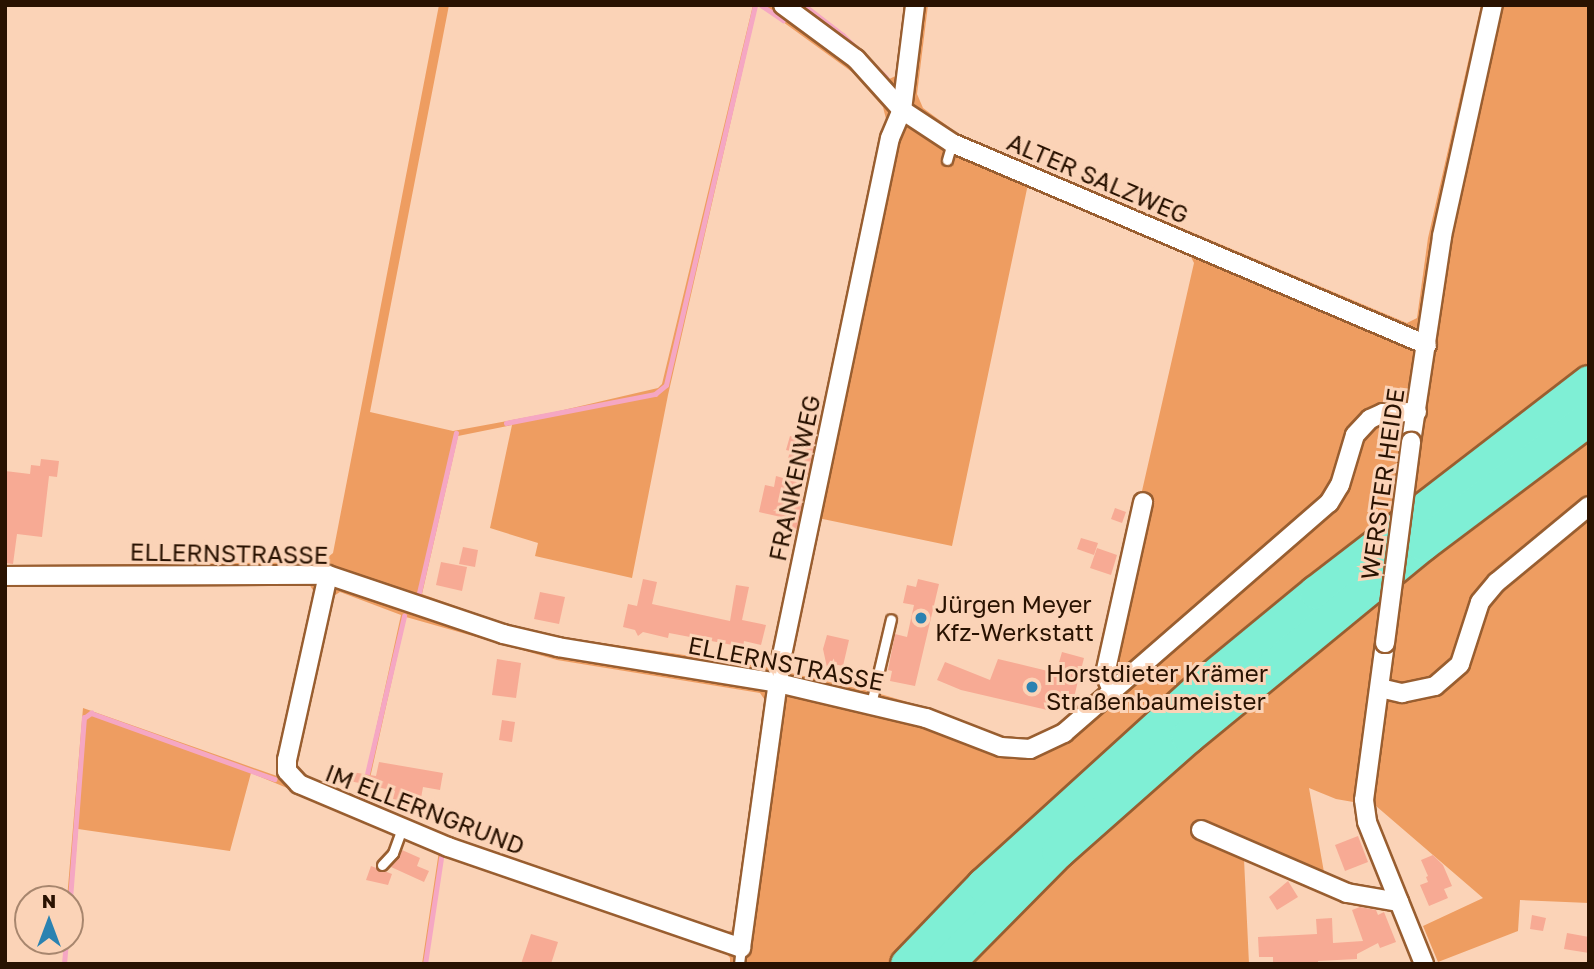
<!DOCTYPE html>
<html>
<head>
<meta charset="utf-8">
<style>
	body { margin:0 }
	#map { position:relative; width:1594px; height:969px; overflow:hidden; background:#fbd3b7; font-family:"Golos Text",sans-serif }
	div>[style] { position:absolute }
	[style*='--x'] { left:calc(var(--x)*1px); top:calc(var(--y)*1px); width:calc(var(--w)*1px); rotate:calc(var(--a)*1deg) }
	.green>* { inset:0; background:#ee9d61 }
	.stream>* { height:4.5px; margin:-2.25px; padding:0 2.25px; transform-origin:2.25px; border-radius:2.25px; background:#f5a7c3 }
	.building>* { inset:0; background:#f7aa94 }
	.roads { filter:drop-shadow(2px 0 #995e30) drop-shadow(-2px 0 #995e30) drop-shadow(0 2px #995e30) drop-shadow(0 -2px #995e30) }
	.lane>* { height:9px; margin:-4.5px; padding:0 4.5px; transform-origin:4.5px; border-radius:4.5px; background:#fff }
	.street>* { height:18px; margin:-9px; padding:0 9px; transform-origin:9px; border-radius:9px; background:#fff }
	.highway>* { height:33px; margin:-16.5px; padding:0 16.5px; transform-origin:16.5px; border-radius:16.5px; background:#7fefd5 }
	.bridges { filter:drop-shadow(2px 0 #995e30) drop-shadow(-2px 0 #995e30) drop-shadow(0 2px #995e30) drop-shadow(0 -2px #995e30) }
	.street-bridge>* { height:18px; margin:-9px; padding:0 9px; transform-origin:9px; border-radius:9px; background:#fff }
	.dots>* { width:19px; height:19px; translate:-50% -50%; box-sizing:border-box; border:4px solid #fbd3b7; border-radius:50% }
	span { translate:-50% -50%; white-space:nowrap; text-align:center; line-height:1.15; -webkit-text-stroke:6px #fbd3b7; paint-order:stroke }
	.street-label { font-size:24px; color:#291201 }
	.poi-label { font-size:24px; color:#291201 }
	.left { translate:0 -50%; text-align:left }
	.frame { position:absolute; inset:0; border:7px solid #291201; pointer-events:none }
	.north { position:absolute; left:14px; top:885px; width:70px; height:70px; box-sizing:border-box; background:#fbd3b7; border:2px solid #a7866e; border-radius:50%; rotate:0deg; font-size:19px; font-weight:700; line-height:28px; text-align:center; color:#291201 }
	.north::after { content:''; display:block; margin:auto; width:24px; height:32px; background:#2a82b1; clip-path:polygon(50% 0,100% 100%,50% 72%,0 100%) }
</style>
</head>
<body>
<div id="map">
	<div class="green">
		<div style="clip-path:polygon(evenodd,439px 5px,449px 5px,370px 412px,453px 431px,555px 412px,658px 388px,662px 384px,753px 5px,805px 5px,869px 57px,889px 79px,898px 75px,906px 5px,928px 5px,917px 94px,923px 108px,957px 133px,1407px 323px,1417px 318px,1428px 238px,1481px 5px,1589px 5px,1589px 903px,1520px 900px,1518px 931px,1438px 962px,1423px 926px,1483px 898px,1376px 806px,1336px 799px,1309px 788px,1327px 889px,1244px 859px,1249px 964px,730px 964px,730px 958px,722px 948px,443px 853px,427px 964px,422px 964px,439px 851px,251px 773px,230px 851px,78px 829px,70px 924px,70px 899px,67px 899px,83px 708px,277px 776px,316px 595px,309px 584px,90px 583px,90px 565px,322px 562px,333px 553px,439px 5px,761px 6px,852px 72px,883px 107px,887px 123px,827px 410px,818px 518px,952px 546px,1028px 184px,1188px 251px,1194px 263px,1108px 640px,1115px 698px,1071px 736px,1042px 754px,997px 757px,913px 724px,918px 705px,877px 693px,765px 667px,562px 637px,500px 622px,422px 594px,458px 436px,512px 425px,490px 528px,538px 543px,535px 556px,632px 578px,668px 395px,757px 7px,761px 6px,439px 5px,340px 592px,401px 615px,360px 802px,300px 777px,293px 765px,329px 599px,340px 592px,439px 5px,406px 617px,557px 660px,760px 693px,767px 703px,735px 928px,725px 934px,448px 840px,364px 805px,406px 617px)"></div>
	</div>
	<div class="stream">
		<div style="--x:761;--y:5;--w:27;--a:34"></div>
		<div style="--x:783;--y:20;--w:4;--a:-34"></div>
		<div style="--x:804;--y:5;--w:49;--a:37.6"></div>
		<div style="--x:843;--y:35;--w:60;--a:44.3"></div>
		<div style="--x:506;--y:423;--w:152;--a:-11"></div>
		<div style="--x:655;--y:394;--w:14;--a:-39"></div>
		<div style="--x:666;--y:385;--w:390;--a:-76.8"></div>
		<div style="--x:419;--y:593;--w:164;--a:-77"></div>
		<div style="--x:360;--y:804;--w:193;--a:-76.8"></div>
		<div style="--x:70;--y:899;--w:182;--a:-85.6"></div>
		<div style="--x:84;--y:718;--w:9;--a:-36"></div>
		<div style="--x:91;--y:713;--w:195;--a:19.8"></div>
		<div style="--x:64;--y:964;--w:23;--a:-85"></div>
		<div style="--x:425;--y:964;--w:107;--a:-81.4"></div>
	</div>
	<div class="building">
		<div style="clip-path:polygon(790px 436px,815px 442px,808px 475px,800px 473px,795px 497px,803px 499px,797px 529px,779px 525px,781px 517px,759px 512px,765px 485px,774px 487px,776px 476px,783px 478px,790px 451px,786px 450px)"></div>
		<div style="clip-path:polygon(41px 459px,59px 461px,57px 477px,49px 476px,42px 537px,17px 534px,13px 564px,5px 563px,5px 471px,30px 474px,31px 465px,40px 466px)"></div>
		<div style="clip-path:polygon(1115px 508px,1126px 512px,1122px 523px,1111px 519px)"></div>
		<div style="clip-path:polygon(1081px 538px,1098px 543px,1094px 555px,1077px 549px)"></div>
		<div style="clip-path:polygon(463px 547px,478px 550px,475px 567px,459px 564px)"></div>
		<div style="clip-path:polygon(1097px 548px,1117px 555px,1111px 575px,1090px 568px)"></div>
		<div style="clip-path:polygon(441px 562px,467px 567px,462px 591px,436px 585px)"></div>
		<div style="clip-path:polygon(643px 579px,657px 582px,652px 604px,730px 621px,736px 585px,749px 587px,742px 620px,766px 625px,761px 645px,744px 641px,743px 647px,669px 633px,668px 638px,643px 632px,638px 636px,635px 630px,623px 627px,628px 604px,637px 606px)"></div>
		<div style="clip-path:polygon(918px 579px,939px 584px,915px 686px,890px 681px,892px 671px,888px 670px,895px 634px,907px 637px,914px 605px,903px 603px,907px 585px,916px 587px)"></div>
		<div style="clip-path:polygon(540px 592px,565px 597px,559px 624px,534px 619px)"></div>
		<div style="clip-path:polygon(827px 635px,849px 640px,843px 666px,834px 664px,828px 672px,823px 649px)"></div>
		<div style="clip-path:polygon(1062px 652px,1084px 658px,1074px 697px,1062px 695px,1056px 712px,961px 690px,937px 680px,945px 662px,990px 680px,998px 659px,1056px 673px)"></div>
		<div style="clip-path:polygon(497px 659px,521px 663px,516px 698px,492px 695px)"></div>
		<div style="clip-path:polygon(502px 720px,515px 722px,512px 742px,499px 740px)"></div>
		<div style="clip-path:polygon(379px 762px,443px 773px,440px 790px,423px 787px,420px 804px,393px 799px,395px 791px,350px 781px,352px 772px,376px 776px)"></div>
		<div style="clip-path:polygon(1358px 836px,1368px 862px,1345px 871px,1335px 845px)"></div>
		<div style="clip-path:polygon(402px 850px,420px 858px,417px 866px,429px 871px,424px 882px,391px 867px)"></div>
		<div style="clip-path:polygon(1433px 855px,1443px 865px,1452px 886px,1444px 889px,1448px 898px,1429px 906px,1420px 885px,1428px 882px,1426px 877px,1428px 876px,1421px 860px)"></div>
		<div style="clip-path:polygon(371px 866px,392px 874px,388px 885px,366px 880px)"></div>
		<div style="clip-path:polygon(1288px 881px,1298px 897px,1277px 910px,1269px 897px)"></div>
		<div style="clip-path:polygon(1360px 907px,1376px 910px,1378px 915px,1384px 912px,1396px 942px,1380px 948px,1378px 943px,1357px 954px,1357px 959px,1318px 961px,1318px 964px,1273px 964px,1273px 957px,1259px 957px,1258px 937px,1317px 934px,1316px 919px,1332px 918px,1333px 943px,1363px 941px,1352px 910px)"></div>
		<div style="clip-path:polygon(1532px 915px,1546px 918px,1543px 931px,1530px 929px)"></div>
		<div style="clip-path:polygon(1567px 933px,1589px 937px,1589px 953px,1564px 949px)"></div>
		<div style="clip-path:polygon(531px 934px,558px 942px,551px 964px,521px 964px)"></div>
	</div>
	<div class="roads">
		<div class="lane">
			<div style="--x:947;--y:160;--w:18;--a:-74"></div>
			<div style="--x:871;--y:704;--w:87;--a:-76.8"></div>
			<div style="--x:382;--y:865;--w:16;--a:-47"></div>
			<div style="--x:393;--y:853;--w:27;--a:-70"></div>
			<div style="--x:739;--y:964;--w:16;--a:-83"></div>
		</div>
		<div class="street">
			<div style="--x:783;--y:5;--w:91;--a:36.5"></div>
			<div style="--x:856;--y:59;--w:69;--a:48"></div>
			<div style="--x:902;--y:110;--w:60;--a:33.4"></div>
			<div style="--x:952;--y:143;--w:516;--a:23.04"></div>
			<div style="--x:1411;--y:442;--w:208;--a:-81.4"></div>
			<div style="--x:1442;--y:236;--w:237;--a:-77.6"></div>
			<div style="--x:328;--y:575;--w:189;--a:102.5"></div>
			<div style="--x:287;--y:760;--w:11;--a:90"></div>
			<div style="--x:287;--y:771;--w:18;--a:47"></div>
			<div style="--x:299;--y:784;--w:162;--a:22.9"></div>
			<div style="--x:448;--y:847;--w:310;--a:19"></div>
			<div style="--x:741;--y:948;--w:291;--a:-82.1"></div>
			<div style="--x:781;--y:660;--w:533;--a:-78.21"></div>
			<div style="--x:890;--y:138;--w:30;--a:-67"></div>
			<div style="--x:902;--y:110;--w:106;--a:-82.9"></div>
			<div style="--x:5;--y:576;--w:323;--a:-0.2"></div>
			<div style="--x:328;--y:575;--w:185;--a:18.6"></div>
			<div style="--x:503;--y:634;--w:57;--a:13.3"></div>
			<div style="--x:558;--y:647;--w:223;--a:9.3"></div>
			<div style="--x:778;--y:683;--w:152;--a:13.3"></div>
			<div style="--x:926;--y:718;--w:80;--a:21.1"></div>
			<div style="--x:1001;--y:747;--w:29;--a:4"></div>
			<div style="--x:1030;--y:749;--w:38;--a:-25"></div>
			<div style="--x:1064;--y:733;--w:351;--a:-41"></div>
			<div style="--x:1329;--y:503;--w:21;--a:-59"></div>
			<div style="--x:1340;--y:485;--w:52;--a:-73.3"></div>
			<div style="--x:1355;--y:435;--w:22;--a:-47"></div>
			<div style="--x:1370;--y:419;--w:14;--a:-25"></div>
			<div style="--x:1383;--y:413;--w:34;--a:-2"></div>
			<div style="--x:1385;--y:643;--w:158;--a:97.6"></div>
			<div style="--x:1364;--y:800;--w:22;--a:82"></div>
			<div style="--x:1367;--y:822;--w:153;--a:68.1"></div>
			<div style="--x:1380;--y:688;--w:23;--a:13"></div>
			<div style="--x:1402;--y:693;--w:34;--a:-12"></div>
			<div style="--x:1435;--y:686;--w:33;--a:-41"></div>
			<div style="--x:1460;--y:664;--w:65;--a:-72.1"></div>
			<div style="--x:1480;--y:602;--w:26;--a:-50"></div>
			<div style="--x:1497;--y:582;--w:119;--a:-39.6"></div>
			<div style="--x:1112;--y:690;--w:17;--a:-114"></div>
			<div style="--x:1105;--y:674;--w:176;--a:-77.5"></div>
			<div style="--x:1201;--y:830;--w:159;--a:23.3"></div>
			<div style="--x:1347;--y:893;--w:53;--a:9.8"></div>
		</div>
		<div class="highway">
			<div style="--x:907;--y:964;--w:110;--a:-46.1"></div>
			<div style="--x:983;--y:885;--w:297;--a:-42.3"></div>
			<div style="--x:1203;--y:685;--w:146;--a:-39.5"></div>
			<div style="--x:1316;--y:592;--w:344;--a:-37.6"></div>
			<div style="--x:946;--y:964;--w:159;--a:-45.3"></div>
			<div style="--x:1058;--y:851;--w:174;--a:-41.5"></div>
			<div style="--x:1188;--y:736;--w:303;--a:-39.4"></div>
			<div style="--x:1422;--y:544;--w:209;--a:-37"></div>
		</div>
	</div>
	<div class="bridges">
		<div class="street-bridge">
			<div style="--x:1385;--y:643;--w:203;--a:-82.6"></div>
		</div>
	</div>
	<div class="dots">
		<div style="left:921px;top:618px;background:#2a82b1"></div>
		<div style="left:1032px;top:687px;background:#2a82b1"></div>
	</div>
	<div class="street-label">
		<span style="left:1098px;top:178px;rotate:23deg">ALTER SALZWEG</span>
		<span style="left:794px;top:478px;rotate:-78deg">FRANKENWEG</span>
		<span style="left:1382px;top:484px;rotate:-82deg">WERSTER HEIDE</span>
		<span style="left:229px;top:553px;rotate:1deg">ELLERNSTRASSE</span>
		<span style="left:786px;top:663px;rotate:11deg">ELLERNSTRASSE</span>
		<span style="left:425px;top:809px;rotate:21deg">IM ELLERNGRUND</span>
	</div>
	<div class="poi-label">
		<span class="left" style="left:935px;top:618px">Jürgen Meyer<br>Kfz-Werkstatt</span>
		<span class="left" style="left:1046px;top:687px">Horstdieter Krämer<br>Straßenbaumeister</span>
	</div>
	<div class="frame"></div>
	<div class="north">N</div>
</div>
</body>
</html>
